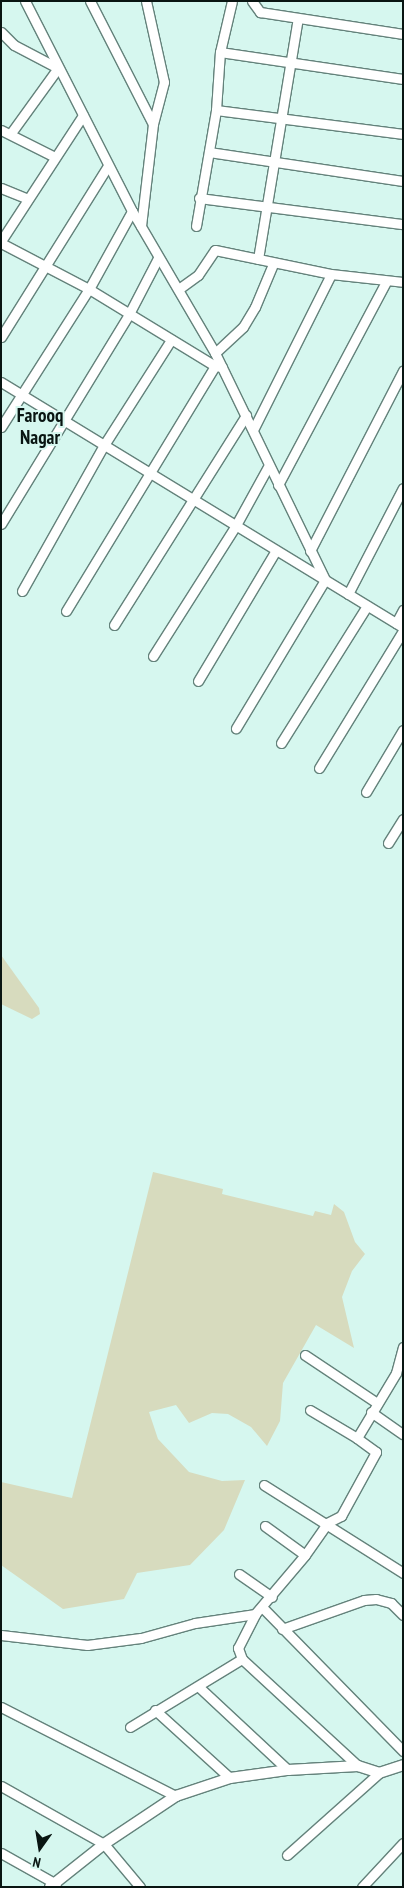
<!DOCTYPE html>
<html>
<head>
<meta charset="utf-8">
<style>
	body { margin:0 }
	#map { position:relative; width:404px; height:1888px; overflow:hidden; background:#d6f7ef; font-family:"PT Sans Narrow",sans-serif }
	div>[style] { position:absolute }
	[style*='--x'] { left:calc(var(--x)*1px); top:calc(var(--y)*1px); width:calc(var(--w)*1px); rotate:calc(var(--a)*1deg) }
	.green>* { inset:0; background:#d7dbbe }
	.roads { filter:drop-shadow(1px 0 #64827b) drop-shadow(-1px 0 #64827b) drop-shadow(0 1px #64827b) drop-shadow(0 -1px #64827b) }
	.minor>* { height:9px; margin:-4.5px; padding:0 4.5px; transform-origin:4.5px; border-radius:4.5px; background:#fff }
	.tertiary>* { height:10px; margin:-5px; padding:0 5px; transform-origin:5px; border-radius:5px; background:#fff }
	span { translate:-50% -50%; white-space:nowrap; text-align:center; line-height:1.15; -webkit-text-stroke:4px #d6f7ef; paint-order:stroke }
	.neighbourhood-label { font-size:19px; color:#091512; font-weight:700 }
	.frame { position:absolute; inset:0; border:2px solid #091512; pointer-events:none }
	.north { position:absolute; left:15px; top:1823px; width:50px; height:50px; -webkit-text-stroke:4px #d6f7ef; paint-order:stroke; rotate:193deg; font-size:14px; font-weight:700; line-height:20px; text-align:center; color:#091512 }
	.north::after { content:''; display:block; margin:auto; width:18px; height:22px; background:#091512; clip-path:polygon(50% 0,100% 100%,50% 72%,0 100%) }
</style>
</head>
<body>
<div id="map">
	<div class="green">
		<div style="clip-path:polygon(1px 955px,39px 1008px,40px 1014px,32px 1019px,1px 1004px)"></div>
		<div style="clip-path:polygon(153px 1172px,223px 1189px,222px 1194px,313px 1216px,315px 1211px,331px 1215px,334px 1204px,344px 1212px,355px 1242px,365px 1254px,352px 1271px,342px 1297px,354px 1348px,316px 1325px,283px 1383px,280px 1421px,267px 1446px,251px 1427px,228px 1414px,212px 1413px,189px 1423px,176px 1405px,149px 1412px,158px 1439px,189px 1472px,222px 1481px,245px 1480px,224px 1530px,190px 1565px,137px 1573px,124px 1599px,63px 1609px,1px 1565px,1px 1482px,72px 1498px)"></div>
	</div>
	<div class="roads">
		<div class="minor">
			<div style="--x:25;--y:1;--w:236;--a:63"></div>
			<div style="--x:132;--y:211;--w:164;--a:59.7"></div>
			<div style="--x:215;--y:353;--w:252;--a:64.1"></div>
			<div style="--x:325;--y:580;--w:173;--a:121"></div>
			<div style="--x:90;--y:1;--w:138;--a:62.9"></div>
			<div style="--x:153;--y:124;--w:103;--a:96.7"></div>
			<div style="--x:146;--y:1;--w:83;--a:77.5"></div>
			<div style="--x:164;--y:82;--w:43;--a:104.7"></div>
			<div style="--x:252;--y:1;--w:14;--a:54"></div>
			<div style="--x:260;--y:12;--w:145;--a:8.7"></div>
			<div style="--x:1;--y:32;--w:18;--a:45"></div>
			<div style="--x:14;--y:45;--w:50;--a:27.6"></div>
			<div style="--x:58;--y:68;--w:80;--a:125.9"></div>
			<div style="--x:220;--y:52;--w:185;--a:8.4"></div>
			<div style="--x:216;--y:110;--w:189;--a:7.3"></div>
			<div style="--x:1;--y:130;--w:58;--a:26.6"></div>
			<div style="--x:209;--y:152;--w:196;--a:8.5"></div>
			<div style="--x:1;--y:188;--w:29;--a:22"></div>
			<div style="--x:199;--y:198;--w:206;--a:7.3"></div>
			<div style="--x:196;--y:226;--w:118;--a:-80.2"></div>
			<div style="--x:216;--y:110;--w:58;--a:-86.1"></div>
			<div style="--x:220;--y:52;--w:52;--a:-76.8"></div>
			<div style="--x:1;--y:241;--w:150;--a:-56.9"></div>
			<div style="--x:1;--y:243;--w:99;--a:27.6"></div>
			<div style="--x:89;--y:289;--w:148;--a:31.4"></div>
			<div style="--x:258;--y:259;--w:244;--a:-80.6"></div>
			<div style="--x:180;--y:288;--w:22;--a:-36"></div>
			<div style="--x:198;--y:275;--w:30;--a:-56"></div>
			<div style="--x:215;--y:250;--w:118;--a:11.7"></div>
			<div style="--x:331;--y:274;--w:72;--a:6.3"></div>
			<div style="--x:1;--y:337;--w:202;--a:-58"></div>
			<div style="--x:215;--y:353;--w:38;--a:-43"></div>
			<div style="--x:243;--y:327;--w:23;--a:-59"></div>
			<div style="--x:255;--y:307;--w:47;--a:-67.3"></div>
			<div style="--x:1;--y:382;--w:471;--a:31.4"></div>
			<div style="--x:1;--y:427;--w:164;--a:-57.5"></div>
			<div style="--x:89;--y:289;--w:89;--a:-61.1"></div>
			<div style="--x:253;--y:430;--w:174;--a:-63.4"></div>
			<div style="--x:278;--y:485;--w:230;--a:-62"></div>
			<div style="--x:1;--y:524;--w:246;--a:-58.6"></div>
			<div style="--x:129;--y:314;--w:63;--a:-62.6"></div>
			<div style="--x:310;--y:551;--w:203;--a:-62.7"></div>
			<div style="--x:22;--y:591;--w:167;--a:-60.7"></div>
			<div style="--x:104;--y:445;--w:125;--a:-57.5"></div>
			<div style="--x:348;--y:594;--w:119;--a:-62.6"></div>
			<div style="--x:66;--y:611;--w:287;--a:-58.7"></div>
			<div style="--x:215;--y:366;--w:7;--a:8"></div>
			<div style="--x:396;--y:623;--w:15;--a:-62"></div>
			<div style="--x:114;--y:625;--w:248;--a:-57.8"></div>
			<div style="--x:153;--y:656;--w:155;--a:-57.6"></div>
			<div style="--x:236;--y:525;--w:68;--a:-61.2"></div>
			<div style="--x:198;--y:681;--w:152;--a:-59.2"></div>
			<div style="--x:281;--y:743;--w:162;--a:-57.9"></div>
			<div style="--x:319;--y:768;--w:161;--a:-58.5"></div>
			<div style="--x:366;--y:792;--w:72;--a:-59.2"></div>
			<div style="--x:388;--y:843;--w:28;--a:-58"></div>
			<div style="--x:305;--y:1355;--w:87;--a:33.7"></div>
			<div style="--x:310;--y:1410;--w:55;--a:30.8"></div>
			<div style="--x:371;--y:1412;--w:39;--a:35"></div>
			<div style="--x:264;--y:1485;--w:165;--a:32.3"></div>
			<div style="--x:265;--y:1526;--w:49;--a:35.9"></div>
			<div style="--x:239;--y:1574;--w:40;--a:34.9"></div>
			<div style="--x:262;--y:1607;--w:202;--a:45.6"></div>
			<div style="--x:282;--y:1629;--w:87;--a:-19.5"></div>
			<div style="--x:364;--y:1600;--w:12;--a:-5"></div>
			<div style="--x:376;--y:1599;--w:16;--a:15"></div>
			<div style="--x:391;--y:1603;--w:17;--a:45"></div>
			<div style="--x:1;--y:1635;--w:87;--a:6.6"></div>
			<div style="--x:87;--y:1645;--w:54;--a:-7.4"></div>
			<div style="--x:141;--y:1638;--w:56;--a:-15.5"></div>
			<div style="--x:195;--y:1623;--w:61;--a:-8.5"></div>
			<div style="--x:255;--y:1614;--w:77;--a:-49.7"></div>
			<div style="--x:305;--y:1555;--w:39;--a:-55"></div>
			<div style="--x:327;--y:1523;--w:16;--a:-27"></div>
			<div style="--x:341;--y:1516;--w:73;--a:-61.3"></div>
			<div style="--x:376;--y:1452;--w:24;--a:-144"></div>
			<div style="--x:357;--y:1438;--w:76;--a:-59"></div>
			<div style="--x:396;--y:1373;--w:27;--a:-75"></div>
			<div style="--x:242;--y:1659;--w:12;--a:-110"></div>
			<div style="--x:238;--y:1648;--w:38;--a:-63"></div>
			<div style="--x:200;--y:1688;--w:120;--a:43"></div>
			<div style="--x:1;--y:1707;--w:196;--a:27"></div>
			<div style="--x:155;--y:1710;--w:101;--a:42.2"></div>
			<div style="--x:130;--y:1727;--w:131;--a:-31.3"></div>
			<div style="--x:242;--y:1659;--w:158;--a:42.7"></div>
			<div style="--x:1;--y:1786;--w:118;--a:29.4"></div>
			<div style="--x:104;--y:1844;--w:56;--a:50.1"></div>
			<div style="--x:1;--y:1853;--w:63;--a:29.4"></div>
			<div style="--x:287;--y:1855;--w:123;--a:-41.7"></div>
			<div style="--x:362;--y:1887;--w:60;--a:-47"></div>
		</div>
		<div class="tertiary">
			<div style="--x:50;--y:1887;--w:69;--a:-38.5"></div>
			<div style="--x:104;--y:1844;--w:87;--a:-33.7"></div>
			<div style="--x:176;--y:1796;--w:57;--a:-18.4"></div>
			<div style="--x:230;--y:1778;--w:59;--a:-7.9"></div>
			<div style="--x:288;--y:1770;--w:70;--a:-3.3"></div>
			<div style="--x:358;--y:1766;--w:22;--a:18"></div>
			<div style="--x:379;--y:1773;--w:25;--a:-18"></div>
		</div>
	</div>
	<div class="neighbourhood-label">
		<span style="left:40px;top:427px">Farooq<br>Nagar</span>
	</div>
	<div class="frame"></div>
	<div class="north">N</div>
</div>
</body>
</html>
